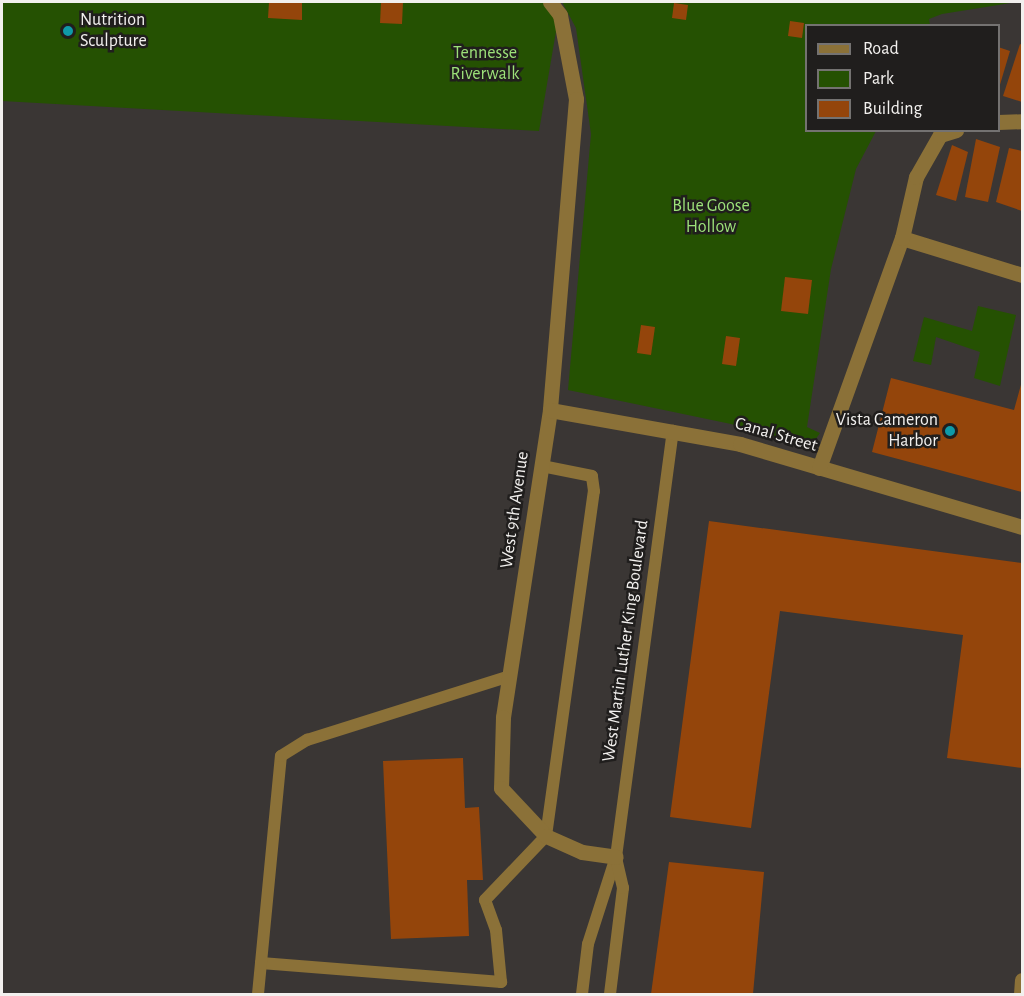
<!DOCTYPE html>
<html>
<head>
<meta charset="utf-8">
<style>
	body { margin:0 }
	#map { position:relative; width:1024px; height:996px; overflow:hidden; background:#3a3634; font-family:"Alegreya Sans",sans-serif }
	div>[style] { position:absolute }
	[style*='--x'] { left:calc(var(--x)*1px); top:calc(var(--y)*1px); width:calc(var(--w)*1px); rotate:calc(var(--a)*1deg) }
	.green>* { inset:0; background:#255102 }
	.building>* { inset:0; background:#94450b }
	.service>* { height:12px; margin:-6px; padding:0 6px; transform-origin:6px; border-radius:6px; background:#8b7138 }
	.minor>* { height:15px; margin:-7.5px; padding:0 7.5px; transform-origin:7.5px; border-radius:7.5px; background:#8b7138 }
	.dots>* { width:16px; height:16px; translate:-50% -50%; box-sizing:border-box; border:3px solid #201e1d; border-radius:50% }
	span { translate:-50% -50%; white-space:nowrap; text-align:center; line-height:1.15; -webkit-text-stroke:5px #201e1d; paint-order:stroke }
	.poi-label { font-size:18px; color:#f2f0ee }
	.left { translate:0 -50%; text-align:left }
	.right { translate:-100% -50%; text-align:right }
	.park-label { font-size:18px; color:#9ce179 }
	.street-label { font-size:18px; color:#f2f0ee }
	.frame { position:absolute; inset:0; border:3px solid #f2f0ee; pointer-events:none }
	.legend { position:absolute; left:805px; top:24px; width:195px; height:108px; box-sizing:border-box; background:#201e1d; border:2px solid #747271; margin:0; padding:8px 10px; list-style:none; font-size:18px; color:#f2f0ee }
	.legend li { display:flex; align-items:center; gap:12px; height:30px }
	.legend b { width:30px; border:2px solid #747271 }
</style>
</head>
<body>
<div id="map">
	<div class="green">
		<div style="clip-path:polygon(2px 2px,561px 2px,539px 131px,2px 101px)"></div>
		<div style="clip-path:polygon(562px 2px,1017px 2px,942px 14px,929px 19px,930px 25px,806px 26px,806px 130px,876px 131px,856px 169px,831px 269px,807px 427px,820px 433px,810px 447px,731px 424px,568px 390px,591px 134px,576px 28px)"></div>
		<div style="clip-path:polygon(978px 306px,1016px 315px,1000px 386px,974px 378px,980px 352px,936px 337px,931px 365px,913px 361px,924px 317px,972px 331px)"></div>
	</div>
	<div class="building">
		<div style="clip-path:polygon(269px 2px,302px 2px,302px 20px,268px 18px)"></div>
		<div style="clip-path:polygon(381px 2px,403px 2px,402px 24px,380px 23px)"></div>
		<div style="clip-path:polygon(674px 3px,688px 5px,686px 20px,672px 18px)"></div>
		<div style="clip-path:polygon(790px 21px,804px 23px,802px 38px,788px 36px)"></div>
		<div style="clip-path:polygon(1020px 44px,1022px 45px,1022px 102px,1003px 96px)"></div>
		<div style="clip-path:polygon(998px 47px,1010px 51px,999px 88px,998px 88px)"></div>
		<div style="clip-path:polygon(976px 139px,1000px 147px,988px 202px,965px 197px)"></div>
		<div style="clip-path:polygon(952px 145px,968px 152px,956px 201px,936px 195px)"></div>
		<div style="clip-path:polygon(1009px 148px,1022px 151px,1022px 211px,996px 202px)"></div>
		<div style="clip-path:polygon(785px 277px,812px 280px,808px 314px,781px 311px)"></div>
		<div style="clip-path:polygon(641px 325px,655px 327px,651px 355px,637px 353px)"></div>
		<div style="clip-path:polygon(726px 336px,740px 338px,736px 366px,722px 364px)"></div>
		<div style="clip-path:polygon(891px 378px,1014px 410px,1022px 381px,1022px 492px,872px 452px)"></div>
		<div style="clip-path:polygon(709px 521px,1022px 563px,1022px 768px,947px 758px,963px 635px,780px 611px,751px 828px,670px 817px)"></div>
		<div style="clip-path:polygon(463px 758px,465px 808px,479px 807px,483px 880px,467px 880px,469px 936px,391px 939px,383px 761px)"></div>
		<div style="clip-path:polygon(669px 862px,764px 872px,753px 994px,651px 994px)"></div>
	</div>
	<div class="service">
		<div style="--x:261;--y:963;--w:241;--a:4.5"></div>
		<div style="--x:501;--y:982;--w:52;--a:-95.5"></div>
		<div style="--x:496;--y:930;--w:32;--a:-110"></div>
		<div style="--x:485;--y:900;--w:88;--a:-46.4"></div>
		<div style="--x:546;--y:836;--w:348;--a:-82.1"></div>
		<div style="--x:594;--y:491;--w:15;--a:-98"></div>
		<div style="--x:592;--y:476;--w:51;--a:-168.7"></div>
		<div style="--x:258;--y:994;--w:239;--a:-84.5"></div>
		<div style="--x:281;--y:756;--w:31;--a:-32"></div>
		<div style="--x:307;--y:740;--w:213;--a:-17.5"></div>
		<div style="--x:582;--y:994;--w:50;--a:-83.2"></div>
		<div style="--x:588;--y:944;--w:91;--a:-72.2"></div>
		<div style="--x:616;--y:857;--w:430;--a:-82.4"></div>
		<div style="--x:610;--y:994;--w:107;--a:-83"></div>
		<div style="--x:623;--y:888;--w:31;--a:-103"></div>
	</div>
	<div class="minor">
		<div style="--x:550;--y:2;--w:16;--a:52"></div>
		<div style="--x:560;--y:15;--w:86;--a:79.2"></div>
		<div style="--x:576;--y:99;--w:312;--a:94.8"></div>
		<div style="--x:550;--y:410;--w:311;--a:98.7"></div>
		<div style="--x:503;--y:717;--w:71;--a:91.6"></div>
		<div style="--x:501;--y:788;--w:66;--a:46.8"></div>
		<div style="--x:546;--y:836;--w:39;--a:24"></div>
		<div style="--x:582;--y:852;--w:34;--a:8"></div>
		<div style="--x:998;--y:122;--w:24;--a:-2"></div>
		<div style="--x:902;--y:238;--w:126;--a:17.1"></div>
		<div style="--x:550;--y:410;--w:193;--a:10.1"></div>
		<div style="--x:740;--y:444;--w:294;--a:16.4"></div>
		<div style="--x:819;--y:468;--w:245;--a:-70.2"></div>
		<div style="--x:902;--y:238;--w:63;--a:-77.1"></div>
		<div style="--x:916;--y:177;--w:48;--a:-60.3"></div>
		<div style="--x:940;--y:135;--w:17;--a:-17"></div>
		<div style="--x:1021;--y:994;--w:14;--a:-86"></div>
	</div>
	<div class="dots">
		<div style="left:68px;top:31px;background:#0f9aa8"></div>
		<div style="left:950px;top:431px;background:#0f9aa8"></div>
	</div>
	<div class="poi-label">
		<span class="left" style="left:80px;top:31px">Nutrition<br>Sculpture</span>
		<span class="right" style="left:938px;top:431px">Vista Cameron<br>Harbor</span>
	</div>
	<div class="park-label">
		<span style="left:485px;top:64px">Tennesse<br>Riverwalk</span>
		<span style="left:711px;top:217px">Blue Goose<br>Hollow</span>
	</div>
	<div class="street-label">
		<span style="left:776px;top:435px;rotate:16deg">Canal Street</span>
		<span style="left:515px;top:510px;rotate:-82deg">West 9th Avenue</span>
		<span style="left:626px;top:641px;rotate:-82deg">West Martin Luther King Boulevard</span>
	</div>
	<div class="frame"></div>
	<ul class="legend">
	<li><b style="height:8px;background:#8b7138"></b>Road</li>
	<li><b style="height:16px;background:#255102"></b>Park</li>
	<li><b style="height:16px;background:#94450b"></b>Building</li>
	</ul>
</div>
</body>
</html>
